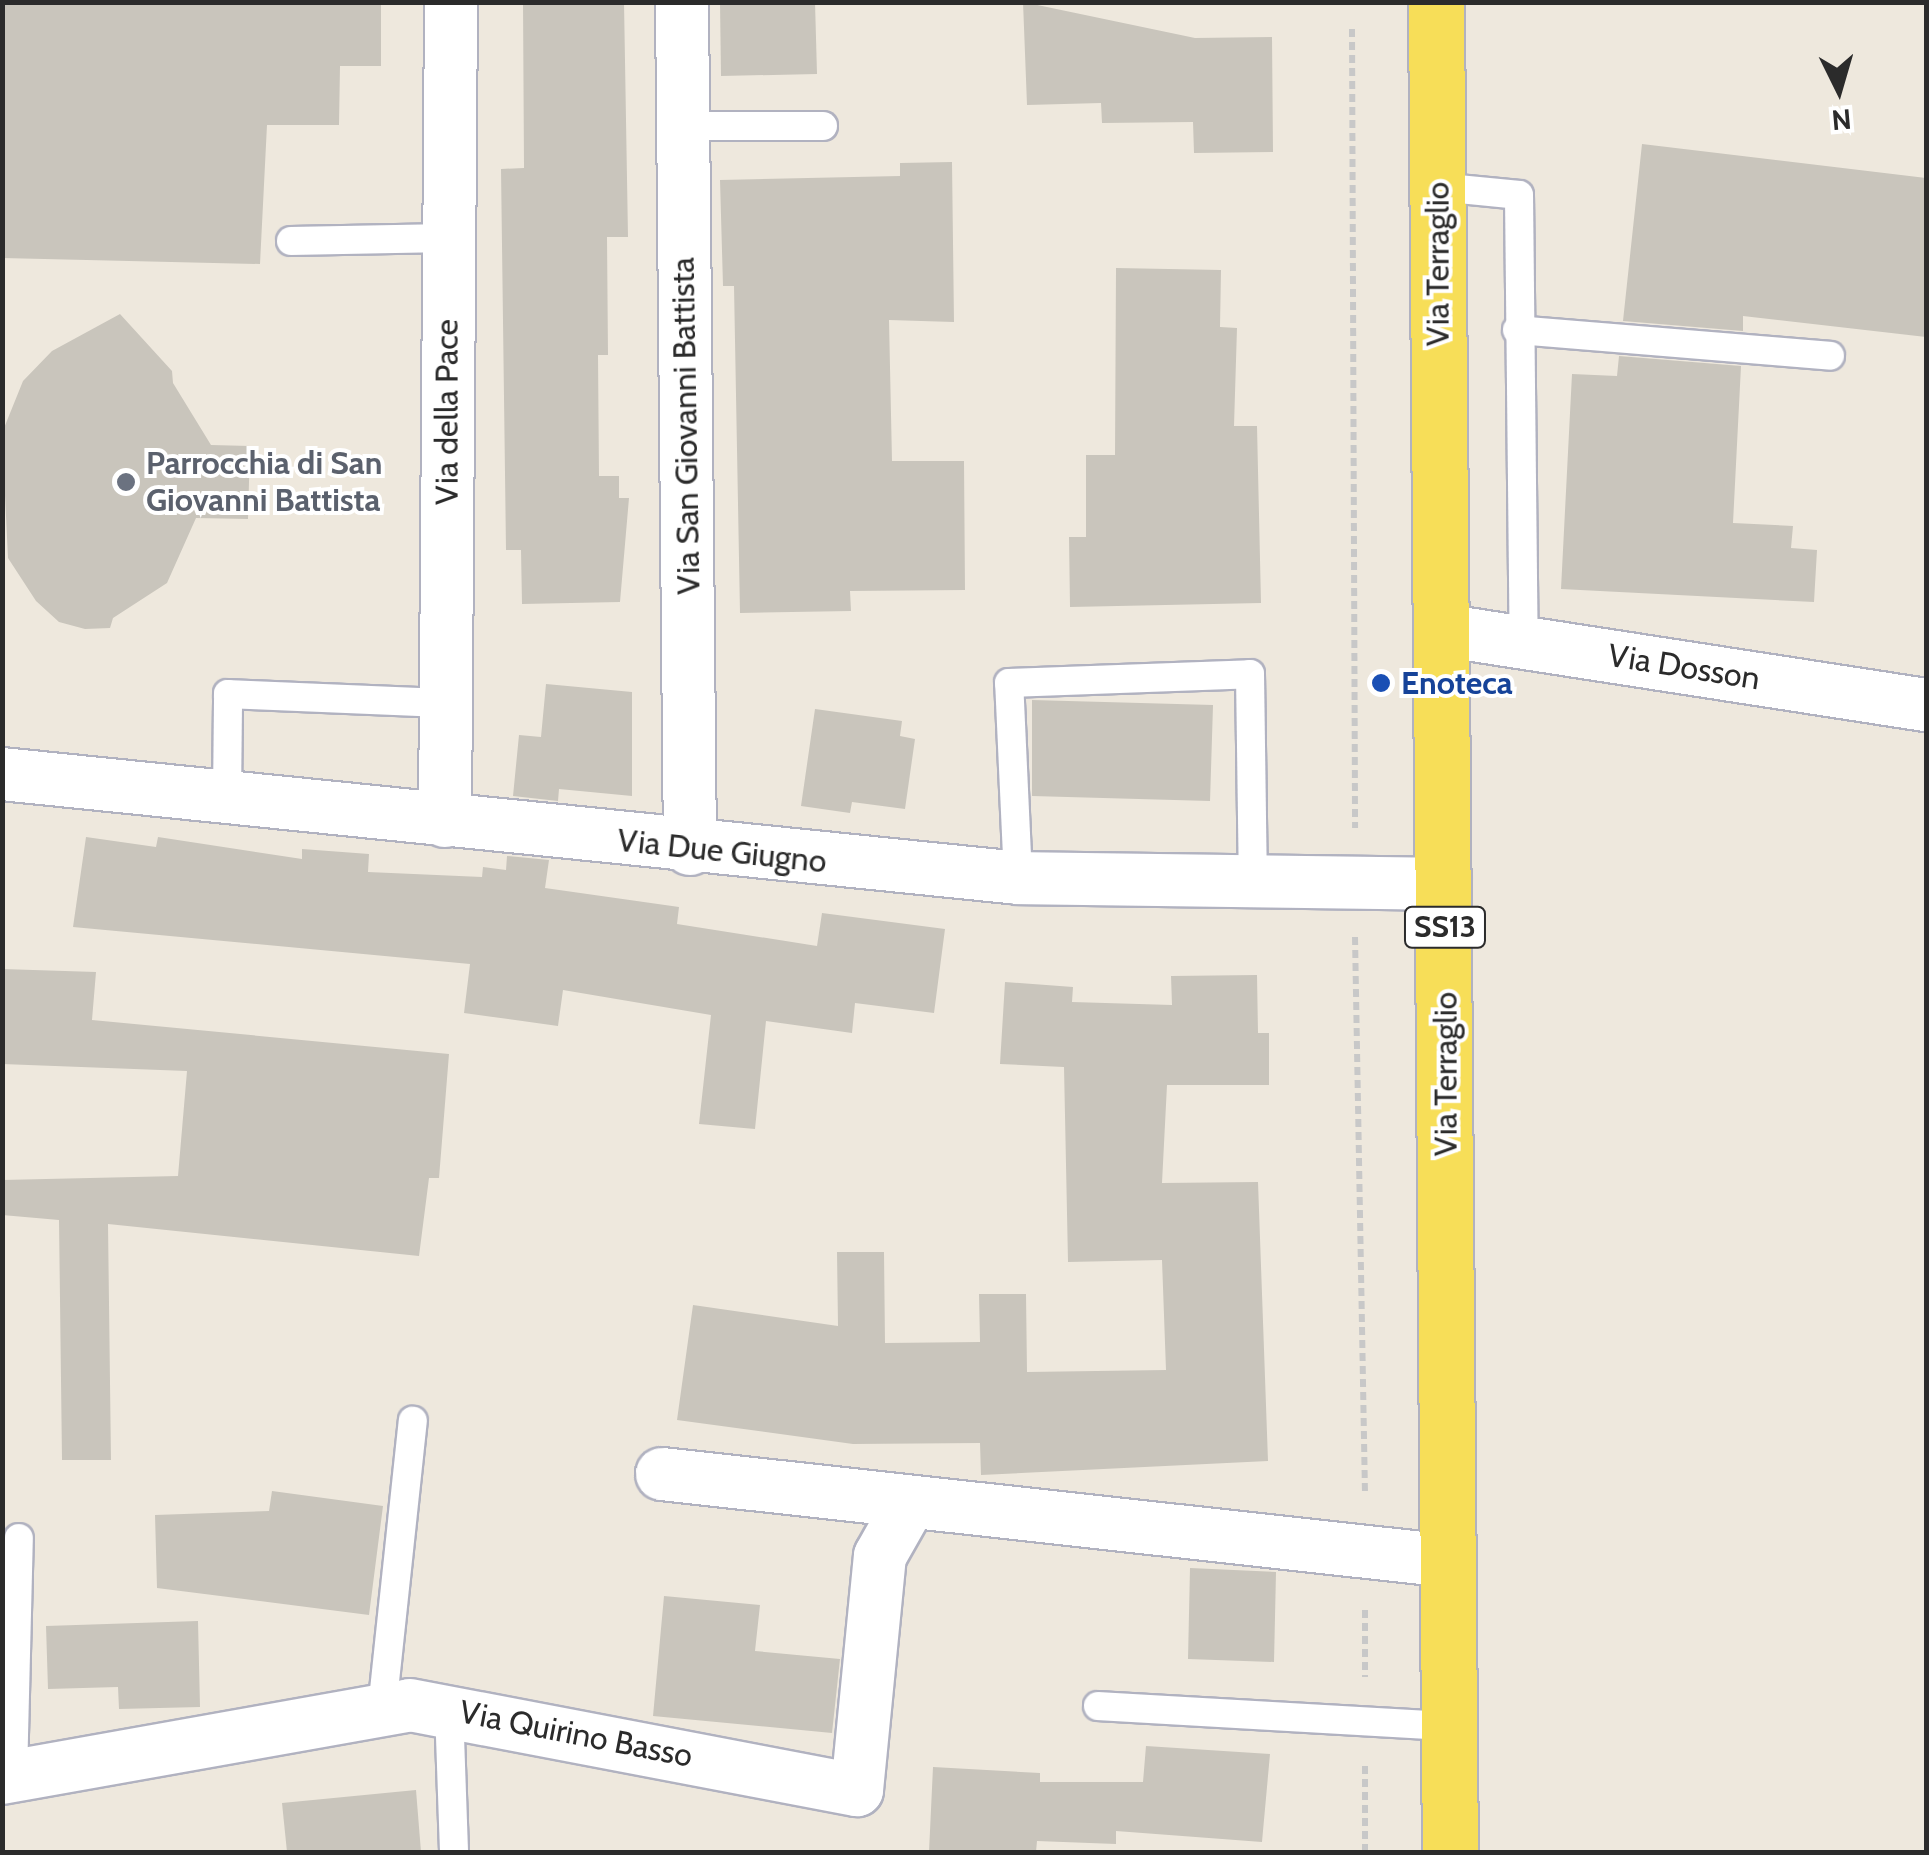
<!DOCTYPE html>
<html>
<head>
<meta charset="utf-8">
<style>
	body { margin:0 }
	#map { position:relative; width:1929px; height:1855px; overflow:hidden; background:#eee8dd; font-family:Cabin,sans-serif }
	div>[style] { position:absolute }
	[style*='--x'] { left:calc(var(--x)*1px); top:calc(var(--y)*1px); width:calc(var(--w)*1px); rotate:calc(var(--a)*1deg) }
	.building>* { inset:0; background:#c9c5bc }
	.path>* { height:6px; margin-top:-3px; transform-origin:0; background:repeating-linear-gradient(90deg,#c8c8c8 0 8px,transparent 0 13px) }
	.roads { filter:drop-shadow(2px 0 #b1b2c0) drop-shadow(-2px 0 #b1b2c0) drop-shadow(0 2px #b1b2c0) drop-shadow(0 -2px #b1b2c0) }
	.service>* { height:28px; margin:-14px; padding:0 14px; transform-origin:14px; border-radius:14px; background:#fff }
	.minor>* { height:52px; margin:-26px; padding:0 26px; transform-origin:26px; border-radius:26px; background:#fff }
	.primary>* { height:55px; margin:-27.5px; padding:0 27.5px; transform-origin:27.5px; border-radius:27.5px; background:#f7de58 }
	.dots>* { width:28px; height:28px; translate:-50% -50%; box-sizing:border-box; border:5px solid #fff; border-radius:50% }
	span { translate:-50% -50%; white-space:nowrap; text-align:center; line-height:1.15; -webkit-text-stroke:8px #fff; paint-order:stroke }
	.shield-label span { padding:2px 8px; background:#fff; border:2px solid; border-radius:8px; -webkit-text-stroke-width:0 }
	.shield-label { font-size:30px; color:#2b2b2b; font-weight:700 }
	.street-label { font-size:32px; color:#2b2b2b }
	.worship-label { font-size:32px; color:#5b616d; font-weight:700 }
	.left { translate:0 -50%; text-align:left }
	.transit-label { font-size:32px; color:#164399; font-weight:700 }
	.frame { position:absolute; inset:0; border:5px solid #2b2b2b; pointer-events:none }
	.north { position:absolute; left:1789px; top:40px; width:100px; height:100px; -webkit-text-stroke:8px #fff; paint-order:stroke; rotate:175deg; font-size:28px; font-weight:700; line-height:40px; text-align:center; color:#2b2b2b }
	.north::after { content:''; display:block; margin:auto; width:35px; height:45px; background:#2b2b2b; clip-path:polygon(50% 0,100% 100%,50% 72%,0 100%) }
</style>
</head>
<body>
<div id="map">
	<div class="building">
		<div style="clip-path:polygon(2px 2px,381px 2px,381px 66px,340px 66px,339px 125px,267px 125px,260px 264px,2px 258px)"></div>
		<div style="clip-path:polygon(523px 2px,624px 2px,628px 237px,607px 237px,608px 355px,598px 355px,599px 476px,619px 476px,619px 498px,629px 498px,620px 602px,522px 604px,521px 550px,506px 550px,501px 169px,524px 168px)"></div>
		<div style="clip-path:polygon(720px 2px,815px 2px,817px 74px,721px 76px)"></div>
		<div style="clip-path:polygon(1023px 2px,1195px 38px,1272px 37px,1273px 152px,1194px 153px,1193px 122px,1102px 123px,1101px 103px,1027px 105px)"></div>
		<div style="clip-path:polygon(1642px 144px,1926px 178px,1926px 337px,1743px 316px,1743px 331px,1623px 321px)"></div>
		<div style="clip-path:polygon(952px 162px,954px 322px,889px 320px,892px 461px,964px 461px,965px 590px,850px 591px,851px 611px,740px 613px,734px 286px,723px 286px,720px 180px,900px 176px,900px 163px)"></div>
		<div style="clip-path:polygon(1116px 268px,1221px 270px,1220px 327px,1237px 328px,1234px 426px,1257px 426px,1261px 603px,1070px 607px,1069px 537px,1086px 537px,1086px 455px,1115px 455px)"></div>
		<div style="clip-path:polygon(120px 314px,172px 371px,173px 383px,211px 445px,250px 446px,248px 519px,196px 518px,167px 583px,113px 618px,110px 628px,85px 629px,59px 622px,36px 601px,8px 558px,2px 433px,23px 381px,52px 351px)"></div>
		<div style="clip-path:polygon(1619px 356px,1741px 366px,1733px 523px,1793px 526px,1791px 548px,1817px 550px,1814px 602px,1561px 589px,1572px 374px,1617px 376px)"></div>
		<div style="clip-path:polygon(546px 684px,632px 692px,632px 796px,559px 789px,558px 801px,513px 796px,519px 735px,541px 737px)"></div>
		<div style="clip-path:polygon(1032px 700px,1213px 705px,1210px 801px,1032px 796px)"></div>
		<div style="clip-path:polygon(815px 709px,902px 721px,900px 736px,915px 739px,905px 809px,852px 802px,850px 813px,801px 806px)"></div>
		<div style="clip-path:polygon(86px 837px,156px 847px,158px 837px,302px 859px,302px 849px,369px 854px,368px 872px,482px 877px,483px 867px,506px 870px,507px 856px,549px 860px,545px 888px,679px 907px,677px 924px,817px 946px,822px 913px,945px 929px,934px 1013px,855px 1003px,852px 1033px,766px 1021px,755px 1129px,699px 1124px,711px 1015px,563px 990px,558px 1026px,464px 1013px,470px 964px,73px 927px)"></div>
		<div style="clip-path:polygon(2px 969px,96px 972px,92px 1020px,449px 1054px,439px 1178px,429px 1178px,419px 1256px,108px 1224px,111px 1460px,62px 1460px,59px 1220px,2px 1215px,2px 1180px,178px 1176px,187px 1071px,2px 1064px)"></div>
		<div style="clip-path:polygon(1257px 975px,1258px 1033px,1269px 1033px,1269px 1085px,1167px 1085px,1162px 1183px,1258px 1182px,1268px 1461px,981px 1475px,980px 1443px,853px 1444px,677px 1420px,693px 1305px,838px 1326px,837px 1252px,884px 1252px,885px 1343px,980px 1342px,979px 1294px,1026px 1294px,1027px 1372px,1166px 1370px,1162px 1260px,1068px 1262px,1064px 1067px,1000px 1064px,1005px 982px,1073px 987px,1072px 1002px,1172px 1005px,1171px 976px)"></div>
		<div style="clip-path:polygon(272px 1491px,383px 1506px,369px 1615px,157px 1588px,155px 1515px,269px 1511px)"></div>
		<div style="clip-path:polygon(1190px 1568px,1276px 1572px,1274px 1662px,1188px 1659px)"></div>
		<div style="clip-path:polygon(664px 1596px,760px 1605px,755px 1651px,840px 1659px,832px 1733px,653px 1716px)"></div>
		<div style="clip-path:polygon(198px 1621px,200px 1707px,119px 1709px,118px 1687px,48px 1689px,46px 1626px)"></div>
		<div style="clip-path:polygon(1146px 1746px,1270px 1754px,1262px 1842px,1116px 1831px,1116px 1844px,1037px 1841px,1036px 1852px,929px 1852px,933px 1767px,1040px 1773px,1040px 1782px,1143px 1782px)"></div>
		<div style="clip-path:polygon(416px 1790px,421px 1852px,287px 1852px,282px 1803px)"></div>
	</div>
	<div class="path">
		<div style="--x:1352;--y:29;--w:799;--a:89.78"></div>
		<div style="--x:1355;--y:937;--w:558;--a:88.97"></div>
		<div style="--x:1365;--y:1610;--w:67;--a:90"></div>
		<div style="--x:1365;--y:1852;--w:87;--a:-90"></div>
	</div>
	<div class="roads">
		<div class="service">
			<div style="--x:683;--y:126;--w:140;--a:0"></div>
			<div style="--x:1438;--y:187;--w:81;--a:5.6"></div>
			<div style="--x:1519;--y:195;--w:447;--a:89.4"></div>
			<div style="--x:291;--y:241;--w:156;--a:-1.1"></div>
			<div style="--x:1517;--y:330;--w:314;--a:4.7"></div>
			<div style="--x:227;--y:798;--w:104;--a:-89.4"></div>
			<div style="--x:228;--y:694;--w:219;--a:2.4"></div>
			<div style="--x:1018;--y:878;--w:195;--a:-92.6"></div>
			<div style="--x:1009;--y:683;--w:241;--a:-2.1"></div>
			<div style="--x:1250;--y:674;--w:206;--a:89.2"></div>
			<div style="--x:1098;--y:1706;--w:352;--a:3.3"></div>
			<div style="--x:449;--y:1708;--w:144;--a:88"></div>
			<div style="--x:382;--y:1709;--w:290;--a:-83.9"></div>
			<div style="--x:13;--y:1776;--w:238;--a:-88.6"></div>
		</div>
		<div class="minor">
			<div style="--x:682;--y:2;--w:847;--a:89.46"></div>
			<div style="--x:1441;--y:630;--w:491;--a:8.8"></div>
			<div style="--x:2;--y:774;--w:1021;--a:5.84"></div>
			<div style="--x:1018;--y:878;--w:427;--a:0.8"></div>
			<div style="--x:445;--y:821;--w:819;--a:-89.58"></div>
			<div style="--x:662;--y:1474;--w:792;--a:6.31"></div>
			<div style="--x:2;--y:1778;--w:414;--a:-10.1"></div>
			<div style="--x:410;--y:1705;--w:455;--a:10.8"></div>
			<div style="--x:857;--y:1790;--w:235;--a:-84.4"></div>
			<div style="--x:880;--y:1556;--w:61;--a:-60.5"></div>
		</div>
		<div class="primary">
			<div style="--x:1436;--y:2;--w:1850;--a:89.57"></div>
		</div>
	</div>
	<div class="dots">
		<div style="left:126px;top:482px;background:#6b7280"></div>
		<div style="left:1381px;top:683px;background:#1a4fb4"></div>
	</div>
	<div class="shield-label">
		<span style="left:1445px;top:927px">SS13</span>
	</div>
	<div class="street-label">
		<span style="left:1438px;top:264px;rotate:-90deg">Via Terraglio</span>
		<span style="left:447px;top:412px;rotate:-90deg">Via della Pace</span>
		<span style="left:686px;top:426px;rotate:-91deg">Via San Giovanni Battista</span>
		<span style="left:1684px;top:667px;rotate:9deg">Via Dosson</span>
		<span style="left:722px;top:851px;rotate:6deg">Via Due Giugno</span>
		<span style="left:1446px;top:1074px;rotate:-90deg">Via Terraglio</span>
		<span style="left:576px;top:1734px;rotate:11deg">Via Quirino Basso</span>
	</div>
	<div class="worship-label">
		<span class="left" style="left:146px;top:482px">Parrocchia di San<br>Giovanni Battista</span>
	</div>
	<div class="transit-label">
		<span class="left" style="left:1401px;top:683px">Enoteca</span>
	</div>
	<div class="frame"></div>
	<div class="north">N</div>
</div>
</body>
</html>
